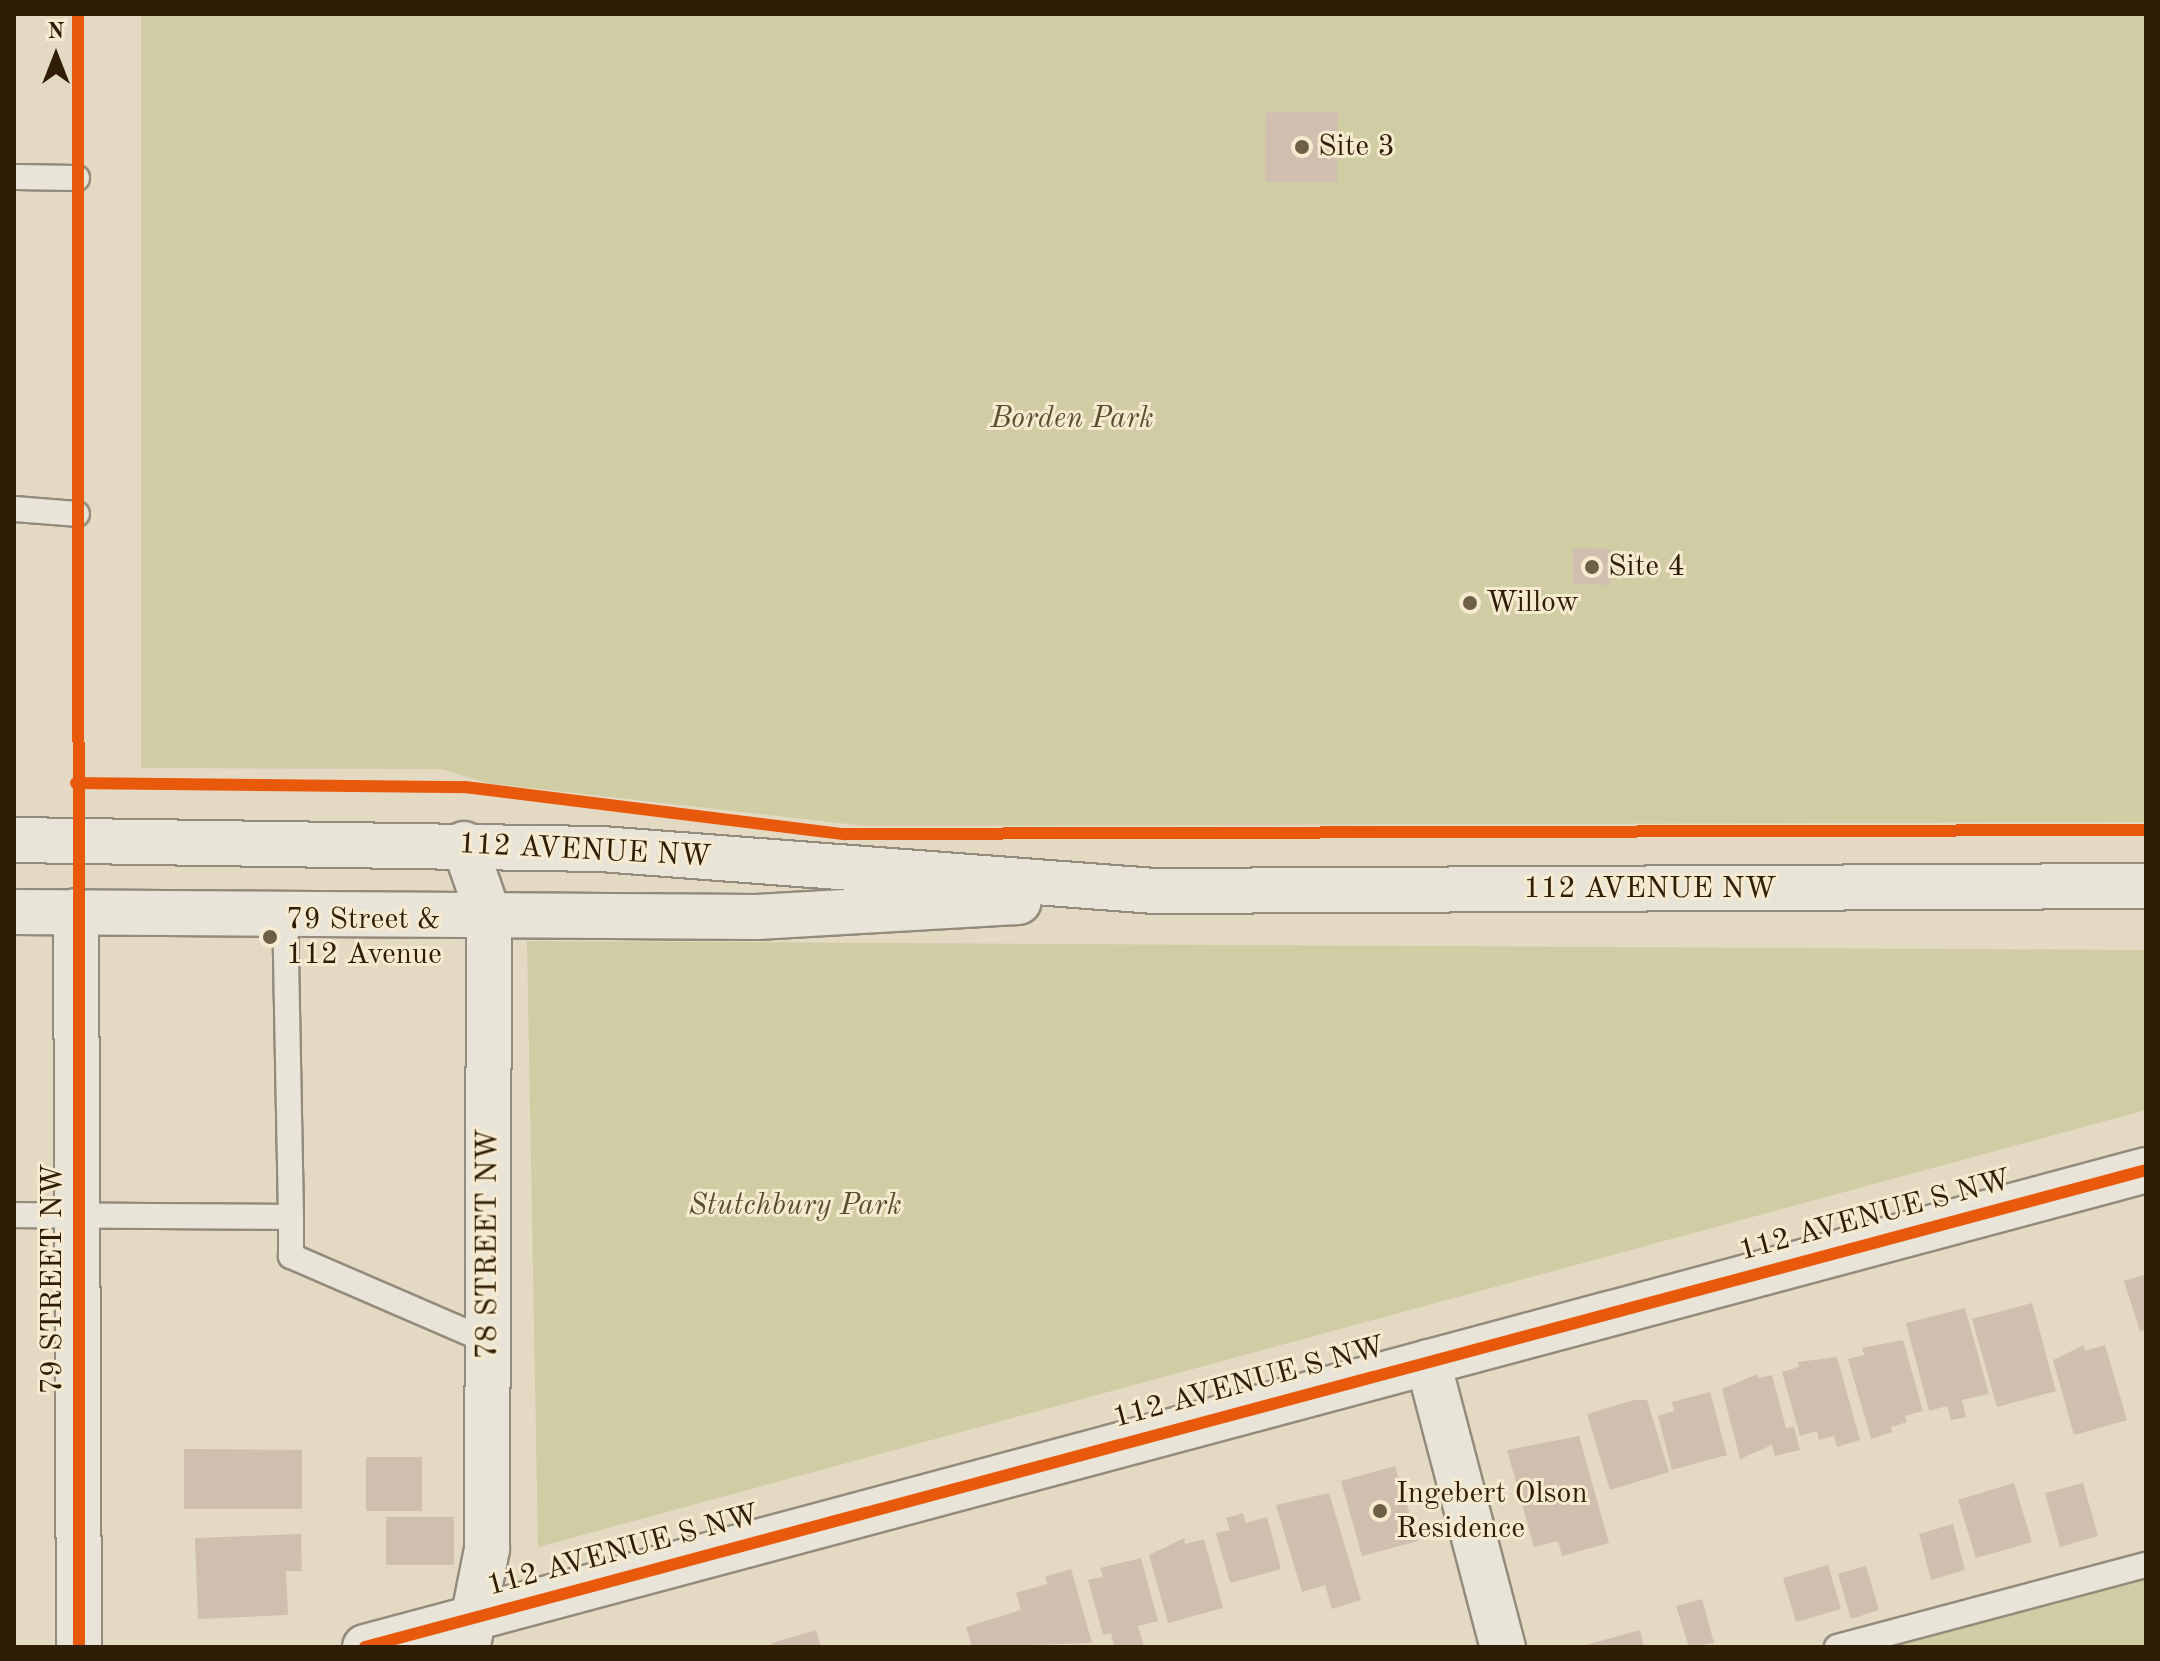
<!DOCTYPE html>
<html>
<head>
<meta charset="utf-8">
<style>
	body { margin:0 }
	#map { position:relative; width:2160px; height:1661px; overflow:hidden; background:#e4dac3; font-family:"Old Standard TT",serif }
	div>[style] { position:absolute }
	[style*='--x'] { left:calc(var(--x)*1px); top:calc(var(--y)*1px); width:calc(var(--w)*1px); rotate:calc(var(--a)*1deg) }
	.green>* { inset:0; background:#d0cca4 }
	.building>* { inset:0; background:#d0beae }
	.roads { filter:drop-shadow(2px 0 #938b7b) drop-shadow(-2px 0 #938b7b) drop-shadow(0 2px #938b7b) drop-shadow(0 -2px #938b7b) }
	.lane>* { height:24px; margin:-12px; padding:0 12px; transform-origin:12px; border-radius:12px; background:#e9e4d8 }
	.street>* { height:44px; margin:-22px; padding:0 22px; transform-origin:22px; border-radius:22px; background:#e9e4d8 }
	.secondary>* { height:44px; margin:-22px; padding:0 22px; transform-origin:22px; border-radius:22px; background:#e9e4d8 }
	.cycleway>* { height:12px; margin:-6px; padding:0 6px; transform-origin:6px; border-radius:6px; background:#e8590c }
	.dots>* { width:22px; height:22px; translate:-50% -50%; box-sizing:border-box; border:4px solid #f6ebd0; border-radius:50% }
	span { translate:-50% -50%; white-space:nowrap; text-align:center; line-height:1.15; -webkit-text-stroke:6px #f6ebd0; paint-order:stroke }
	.poi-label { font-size:30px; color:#2f1e04 }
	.left { translate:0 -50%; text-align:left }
	.park-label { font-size:30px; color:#5a4f2c; font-style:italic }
	.street-label { font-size:30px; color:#2f1e04 }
	.frame { position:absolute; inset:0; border:16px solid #2f1e04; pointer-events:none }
	.north { position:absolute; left:16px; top:16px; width:80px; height:80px; -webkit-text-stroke:6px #f6ebd0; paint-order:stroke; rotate:0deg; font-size:22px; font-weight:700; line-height:32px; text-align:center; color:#2f1e04 }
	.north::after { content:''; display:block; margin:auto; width:28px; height:36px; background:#2f1e04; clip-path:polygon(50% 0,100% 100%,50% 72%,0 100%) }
</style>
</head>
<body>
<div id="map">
	<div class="green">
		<div style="clip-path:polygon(141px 14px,2146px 14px,2146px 822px,865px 826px,486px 783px,442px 769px,141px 768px)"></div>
		<div style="clip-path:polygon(527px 941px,2146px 950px,2146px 1110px,538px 1547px)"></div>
		<div style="clip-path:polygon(2146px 1565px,2146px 1647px,1837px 1647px)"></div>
	</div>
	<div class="building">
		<div style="clip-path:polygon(1266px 112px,1338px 112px,1337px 182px,1265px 182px)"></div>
		<div style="clip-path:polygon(1573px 548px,1611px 549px,1610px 585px,1573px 584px)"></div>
		<div style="clip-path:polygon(2146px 1274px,2146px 1329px,2140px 1331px,2124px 1281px)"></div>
		<div style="clip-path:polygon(2032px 1303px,2056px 1391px,1997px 1407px,1972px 1319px)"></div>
		<div style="clip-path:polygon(1965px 1308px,1989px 1394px,1962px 1400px,1966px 1417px,1951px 1420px,1947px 1406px,1929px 1411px,1906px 1323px)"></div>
		<div style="clip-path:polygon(1903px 1340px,1923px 1411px,1905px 1416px,1907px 1422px,1891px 1427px,1892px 1432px,1871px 1439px,1848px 1359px,1864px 1355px,1862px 1348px)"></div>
		<div style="clip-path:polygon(2084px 1345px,2085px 1351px,2105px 1345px,2127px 1420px,2074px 1435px,2053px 1360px)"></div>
		<div style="clip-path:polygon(1837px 1357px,1860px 1440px,1837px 1447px,1834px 1436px,1819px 1440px,1817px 1431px,1800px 1436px,1782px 1372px,1799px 1367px,1798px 1362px)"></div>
		<div style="clip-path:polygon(1757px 1374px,1758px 1378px,1772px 1375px,1786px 1428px,1794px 1427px,1800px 1450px,1775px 1456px,1772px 1445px,1740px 1459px,1722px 1389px)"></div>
		<div style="clip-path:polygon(1710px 1392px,1727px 1455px,1672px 1470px,1658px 1416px,1674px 1411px,1672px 1402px)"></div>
		<div style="clip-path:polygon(1634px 1400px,1647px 1400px,1669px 1472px,1610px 1490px,1587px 1414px)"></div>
		<div style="clip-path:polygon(1579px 1436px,1609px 1543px,1562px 1556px,1558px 1541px,1534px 1547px,1507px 1450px)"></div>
		<div style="clip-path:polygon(184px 1449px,302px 1450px,302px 1509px,184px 1509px)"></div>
		<div style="clip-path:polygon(366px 1457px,422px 1457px,422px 1511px,366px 1511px)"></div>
		<div style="clip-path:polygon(1395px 1466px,1418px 1541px,1362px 1556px,1341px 1481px)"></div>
		<div style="clip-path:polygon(2014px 1483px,2032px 1542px,1976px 1558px,1958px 1500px)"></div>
		<div style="clip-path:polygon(2083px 1483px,2098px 1536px,2060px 1547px,2045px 1493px)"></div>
		<div style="clip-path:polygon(1329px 1493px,1361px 1600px,1332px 1609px,1325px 1585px,1302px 1592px,1276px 1505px)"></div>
		<div style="clip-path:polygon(1243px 1513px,1246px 1523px,1267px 1517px,1281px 1569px,1230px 1583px,1216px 1533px,1230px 1530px,1226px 1518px)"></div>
		<div style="clip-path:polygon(386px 1517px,454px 1517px,454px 1565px,386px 1565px)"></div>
		<div style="clip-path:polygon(1953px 1524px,1965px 1570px,1931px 1580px,1919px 1534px)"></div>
		<div style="clip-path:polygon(301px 1534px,302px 1571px,286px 1571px,288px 1615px,198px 1619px,195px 1538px)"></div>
		<div style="clip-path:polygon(1184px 1538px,1185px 1544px,1204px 1539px,1223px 1608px,1168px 1623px,1149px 1555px)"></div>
		<div style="clip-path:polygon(1141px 1558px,1158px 1621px,1138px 1626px,1144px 1646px,1114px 1647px,1111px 1633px,1103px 1635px,1088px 1580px,1103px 1577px,1100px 1568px)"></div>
		<div style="clip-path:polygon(1828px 1565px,1841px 1609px,1796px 1622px,1783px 1578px)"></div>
		<div style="clip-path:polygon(1866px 1566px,1879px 1610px,1851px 1619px,1838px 1574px)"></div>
		<div style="clip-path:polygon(1071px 1569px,1092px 1643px,972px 1647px,966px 1627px,1021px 1610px,1016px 1593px,1047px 1584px,1045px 1577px)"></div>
		<div style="clip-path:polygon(1702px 1599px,1714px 1643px,1689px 1647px,1676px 1606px)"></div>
		<div style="clip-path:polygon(816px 1630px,821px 1647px,773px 1647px,772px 1643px)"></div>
		<div style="clip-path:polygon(1640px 1630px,1644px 1647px,1582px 1647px,1582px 1646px)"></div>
	</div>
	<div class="roads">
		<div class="lane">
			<div style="--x:14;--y:177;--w:63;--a:0.9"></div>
			<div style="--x:14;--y:509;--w:63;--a:4.5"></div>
			<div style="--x:14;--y:1215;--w:277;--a:0.4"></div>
			<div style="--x:291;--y:1217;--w:302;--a:-91.1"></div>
			<div style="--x:291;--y:1217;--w:39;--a:90"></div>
			<div style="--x:291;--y:1256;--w:214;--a:23.4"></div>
			<div style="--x:1837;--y:1647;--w:320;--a:-14.9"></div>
		</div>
		<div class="street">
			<div style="--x:464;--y:844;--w:76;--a:70.9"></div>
			<div style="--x:489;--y:916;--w:633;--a:90.18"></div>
			<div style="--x:487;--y:1549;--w:98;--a:101.2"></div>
			<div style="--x:76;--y:911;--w:736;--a:89.77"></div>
			<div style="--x:1428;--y:1362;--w:295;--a:75.3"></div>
			<div style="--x:365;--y:1647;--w:1844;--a:-14.99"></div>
		</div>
		<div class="secondary">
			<div style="--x:14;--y:840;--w:587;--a:0.88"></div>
			<div style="--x:601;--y:849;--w:555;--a:4.34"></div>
			<div style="--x:1154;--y:891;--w:992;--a:-0.29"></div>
			<div style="--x:14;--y:912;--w:743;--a:0.39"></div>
			<div style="--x:757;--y:917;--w:262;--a:-3.3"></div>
		</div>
	</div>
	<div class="cycleway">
		<div style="--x:78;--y:14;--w:1633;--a:89.96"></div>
		<div style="--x:76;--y:783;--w:389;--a:0.6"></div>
		<div style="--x:465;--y:787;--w:383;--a:7.1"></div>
		<div style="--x:845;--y:834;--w:1301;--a:-0.18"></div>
		<div style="--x:365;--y:1647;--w:1844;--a:-14.99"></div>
	</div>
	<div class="dots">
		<div style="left:1302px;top:147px;background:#6e6047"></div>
		<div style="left:1592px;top:567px;background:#6e6047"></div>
		<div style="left:1470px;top:603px;background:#6e6047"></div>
		<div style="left:270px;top:937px;background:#6e6047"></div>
		<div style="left:1380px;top:1511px;background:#6e6047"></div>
	</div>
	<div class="poi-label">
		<span class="left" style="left:1318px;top:147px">Site 3</span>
		<span class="left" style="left:1608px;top:567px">Site 4</span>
		<span class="left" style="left:1486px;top:603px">Willow</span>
		<span class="left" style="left:286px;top:937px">79 Street &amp;<br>112 Avenue</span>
		<span class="left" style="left:1396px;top:1511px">Ingebert Olson<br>Residence</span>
	</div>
	<div class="park-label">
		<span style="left:1072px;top:419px">Borden Park</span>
		<span style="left:795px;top:1206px">Stutchbury Park</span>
	</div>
	<div class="street-label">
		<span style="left:585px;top:851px;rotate:3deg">112 AVENUE NW</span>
		<span style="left:1650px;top:889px">112 AVENUE NW</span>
		<span style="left:1875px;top:1216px;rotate:-15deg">112 AVENUE S NW</span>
		<span style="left:488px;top:1244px;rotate:-90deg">78 STREET NW</span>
		<span style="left:53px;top:1279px;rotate:-90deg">79 STREET NW</span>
		<span style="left:1249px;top:1383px;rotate:-15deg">112 AVENUE S NW</span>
		<span style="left:623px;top:1551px;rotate:-15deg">112 AVENUE S NW</span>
	</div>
	<div class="frame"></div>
	<div class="north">N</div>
</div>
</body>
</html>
